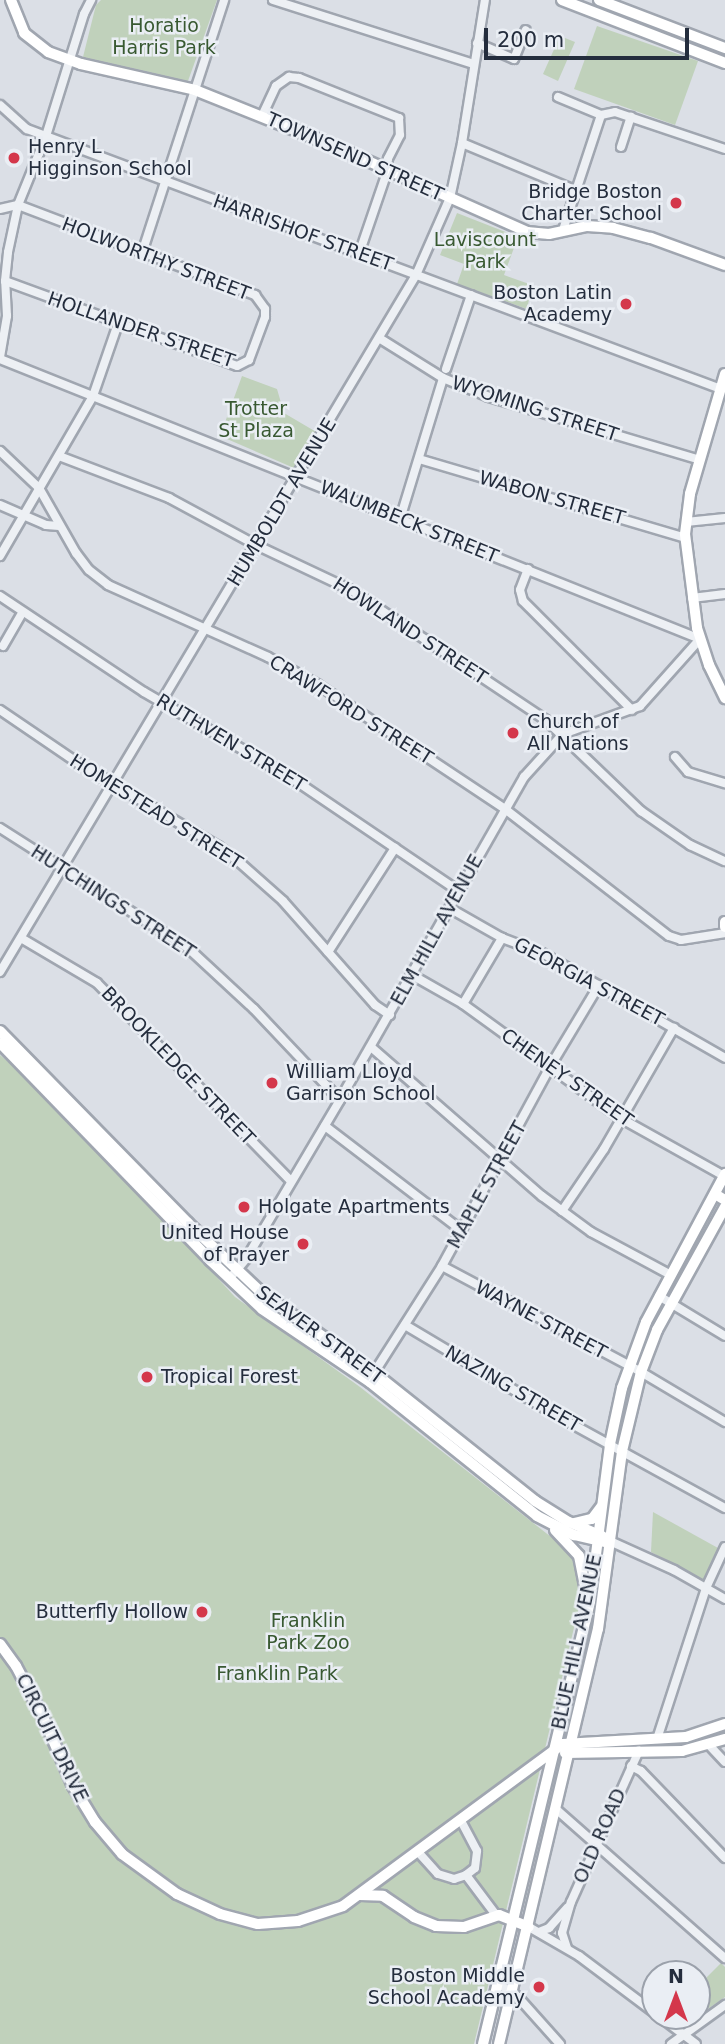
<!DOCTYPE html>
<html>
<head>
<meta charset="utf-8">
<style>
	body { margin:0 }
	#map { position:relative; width:725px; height:2044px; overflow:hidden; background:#dbdfe6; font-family:"DejaVu Sans",sans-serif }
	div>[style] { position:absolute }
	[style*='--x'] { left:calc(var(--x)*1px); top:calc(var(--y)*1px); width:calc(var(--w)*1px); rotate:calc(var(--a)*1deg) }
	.green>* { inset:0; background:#c0d1bb }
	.roads { filter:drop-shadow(2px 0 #a0a6b0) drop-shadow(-2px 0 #a0a6b0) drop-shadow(0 2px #a0a6b0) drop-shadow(0 -2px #a0a6b0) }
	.minor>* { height:8px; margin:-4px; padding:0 4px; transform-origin:4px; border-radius:4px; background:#edf0f4 }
	.major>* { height:10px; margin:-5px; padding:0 5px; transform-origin:5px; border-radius:5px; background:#fff }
	.dots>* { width:19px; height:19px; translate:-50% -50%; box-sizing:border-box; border:4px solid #eaeef4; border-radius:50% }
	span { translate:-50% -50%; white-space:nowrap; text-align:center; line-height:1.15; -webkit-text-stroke:5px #eaeef4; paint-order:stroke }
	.park-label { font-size:19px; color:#385931 }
	.poi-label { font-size:19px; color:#242d3d }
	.left { translate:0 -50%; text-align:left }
	.right { translate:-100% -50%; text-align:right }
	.street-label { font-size:19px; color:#242d3d }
	.north { position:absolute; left:641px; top:1960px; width:70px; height:70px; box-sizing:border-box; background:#eaeef4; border:2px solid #9ba1ab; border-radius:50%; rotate:0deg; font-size:19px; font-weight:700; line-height:28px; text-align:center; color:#242d3d }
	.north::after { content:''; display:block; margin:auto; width:24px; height:32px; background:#d4374b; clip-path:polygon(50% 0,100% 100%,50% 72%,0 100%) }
	.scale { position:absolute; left:484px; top:28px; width:205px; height:32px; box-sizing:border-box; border:4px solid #242d3d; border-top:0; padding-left:9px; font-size:21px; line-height:24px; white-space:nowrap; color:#242d3d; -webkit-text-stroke:5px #eaeef4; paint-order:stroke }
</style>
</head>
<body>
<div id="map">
	<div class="green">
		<div style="clip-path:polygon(101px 0,217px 0,188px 81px,83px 57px,96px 5px)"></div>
		<div style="clip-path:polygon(597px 26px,698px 61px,675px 125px,574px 89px)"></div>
		<div style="clip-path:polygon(560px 36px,575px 42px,558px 81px,543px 74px)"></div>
		<div style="clip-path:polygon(457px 213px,518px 237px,504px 275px,532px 285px,527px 309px,457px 284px,464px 264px,440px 255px)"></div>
		<div style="clip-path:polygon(242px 376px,277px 389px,284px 413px,318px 433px,294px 468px,220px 436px)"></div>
		<div style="clip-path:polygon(0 1055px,40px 1089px,110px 1160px,235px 1297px,360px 1387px,560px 1544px,572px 1558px,579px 1587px,578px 1611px,474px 2044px,0 2044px)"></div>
		<div style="clip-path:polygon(653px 1512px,718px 1548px,704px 1580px,651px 1552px)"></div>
		<div style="clip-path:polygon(721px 1963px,725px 1967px,725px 1997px,702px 2013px,697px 2009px,697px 1987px)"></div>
	</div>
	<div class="roads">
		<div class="minor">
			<div style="--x:273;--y:0;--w:211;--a:17.7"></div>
			<div style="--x:477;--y:43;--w:40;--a:23.4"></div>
			<div style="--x:514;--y:59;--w:31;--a:-68"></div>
			<div style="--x:558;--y:97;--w:47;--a:22.7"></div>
			<div style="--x:0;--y:105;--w:36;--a:42"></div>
			<div style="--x:27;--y:129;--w:741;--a:20.54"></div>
			<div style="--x:262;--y:116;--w:33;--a:-65"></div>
			<div style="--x:276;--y:86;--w:16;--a:-35"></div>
			<div style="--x:289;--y:77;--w:10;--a:6"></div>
			<div style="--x:299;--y:78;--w:108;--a:21.8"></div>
			<div style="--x:399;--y:118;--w:17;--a:87"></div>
			<div style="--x:400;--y:135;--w:27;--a:117"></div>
			<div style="--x:388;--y:159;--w:19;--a:99"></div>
			<div style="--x:385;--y:178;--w:80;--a:108.9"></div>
			<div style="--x:462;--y:143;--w:122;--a:22.6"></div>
			<div style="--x:621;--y:147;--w:32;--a:-72"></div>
			<div style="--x:0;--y:209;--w:18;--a:-13"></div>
			<div style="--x:18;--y:205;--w:74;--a:-67.9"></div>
			<div style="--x:46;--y:136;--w:128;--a:-72.7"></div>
			<div style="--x:84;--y:14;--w:16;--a:-63"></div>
			<div style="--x:563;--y:230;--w:121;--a:-71.7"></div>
			<div style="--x:601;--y:115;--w:14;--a:-12"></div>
			<div style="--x:615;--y:112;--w:116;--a:18.6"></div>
			<div style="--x:142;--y:253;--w:266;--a:-72"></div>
			<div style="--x:379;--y:338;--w:75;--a:32"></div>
			<div style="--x:443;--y:378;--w:50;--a:22.4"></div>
			<div style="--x:489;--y:397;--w:220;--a:16.6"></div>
			<div style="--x:0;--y:357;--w:42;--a:-80.3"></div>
			<div style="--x:7;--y:316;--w:35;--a:-93"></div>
			<div style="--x:5;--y:281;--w:29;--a:-84"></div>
			<div style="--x:8;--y:252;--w:48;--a:-78"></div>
			<div style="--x:18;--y:205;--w:254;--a:20.8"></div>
			<div style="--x:255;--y:295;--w:17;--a:54"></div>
			<div style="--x:265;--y:309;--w:8;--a:90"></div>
			<div style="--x:265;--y:317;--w:46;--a:110.4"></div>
			<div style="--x:249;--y:360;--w:13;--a:153"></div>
			<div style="--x:237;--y:366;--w:247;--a:-159.9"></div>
			<div style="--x:0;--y:359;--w:754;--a:21.8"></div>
			<div style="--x:700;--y:639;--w:90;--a:131.8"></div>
			<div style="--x:640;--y:706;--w:82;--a:160"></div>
			<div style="--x:563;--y:734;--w:58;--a:132.2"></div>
			<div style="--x:524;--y:777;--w:372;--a:119.7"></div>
			<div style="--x:340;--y:1100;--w:185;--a:120.6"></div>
			<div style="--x:246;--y:1259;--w:26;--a:130"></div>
			<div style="--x:446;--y:369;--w:78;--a:-71.3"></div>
			<div style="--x:0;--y:451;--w:54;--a:43.5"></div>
			<div style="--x:39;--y:488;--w:75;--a:60.4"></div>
			<div style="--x:76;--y:553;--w:21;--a:53"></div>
			<div style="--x:89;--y:570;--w:24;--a:38"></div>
			<div style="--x:108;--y:585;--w:175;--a:24.2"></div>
			<div style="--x:268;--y:657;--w:56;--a:28.9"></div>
			<div style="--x:317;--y:684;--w:226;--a:33.6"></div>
			<div style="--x:505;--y:809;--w:207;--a:37.8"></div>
			<div style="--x:669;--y:936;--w:13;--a:18"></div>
			<div style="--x:681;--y:940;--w:45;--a:-9"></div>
			<div style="--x:59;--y:456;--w:118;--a:20.9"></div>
			<div style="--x:169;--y:498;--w:99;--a:28.4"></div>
			<div style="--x:256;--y:545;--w:105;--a:25.3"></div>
			<div style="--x:351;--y:590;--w:234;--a:33.7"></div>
			<div style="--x:546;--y:720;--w:132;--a:43.8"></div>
			<div style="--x:641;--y:811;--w:60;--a:34.8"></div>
			<div style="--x:690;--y:845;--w:38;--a:25"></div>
			<div style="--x:419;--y:459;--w:277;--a:16.5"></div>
			<div style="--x:0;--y:505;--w:50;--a:23.5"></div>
			<div style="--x:46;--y:525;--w:13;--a:4"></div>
			<div style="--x:400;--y:519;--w:147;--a:-73"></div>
			<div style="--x:686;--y:522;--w:39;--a:-6"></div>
			<div style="--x:0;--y:556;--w:185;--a:-59.8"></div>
			<div style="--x:93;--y:396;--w:76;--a:-70.9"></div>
			<div style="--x:528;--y:569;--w:22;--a:111"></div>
			<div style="--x:520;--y:590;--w:11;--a:75"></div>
			<div style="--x:523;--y:601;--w:154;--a:45"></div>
			<div style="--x:0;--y:596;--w:173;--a:33.7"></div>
			<div style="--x:144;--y:692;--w:169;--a:30.2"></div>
			<div style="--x:290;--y:777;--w:205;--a:34.1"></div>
			<div style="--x:692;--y:598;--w:33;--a:-7"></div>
			<div style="--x:3;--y:646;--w:39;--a:-60"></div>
			<div style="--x:0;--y:710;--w:94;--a:34.2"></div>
			<div style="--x:78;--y:763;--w:163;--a:30.7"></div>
			<div style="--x:218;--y:846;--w:25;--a:37"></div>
			<div style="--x:238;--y:861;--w:60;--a:41.6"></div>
			<div style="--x:283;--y:901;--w:139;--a:48.5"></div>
			<div style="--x:375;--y:1005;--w:18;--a:34"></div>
			<div style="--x:675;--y:757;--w:20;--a:49"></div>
			<div style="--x:688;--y:772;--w:39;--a:17"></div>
			<div style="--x:0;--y:828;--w:222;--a:32.5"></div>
			<div style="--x:187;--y:947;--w:91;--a:42.8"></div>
			<div style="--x:254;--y:1009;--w:125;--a:46.6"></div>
			<div style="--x:451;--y:909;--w:59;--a:29.6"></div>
			<div style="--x:502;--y:938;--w:43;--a:20.6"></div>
			<div style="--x:542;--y:953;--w:211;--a:29.8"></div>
			<div style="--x:21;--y:938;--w:88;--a:30.6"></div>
			<div style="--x:97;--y:983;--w:277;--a:45.6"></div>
			<div style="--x:328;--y:952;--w:124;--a:-57.2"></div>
			<div style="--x:0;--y:972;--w:812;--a:-59.17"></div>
			<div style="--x:416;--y:275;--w:84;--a:-66.2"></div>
			<div style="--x:450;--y:198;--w:56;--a:-77.7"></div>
			<div style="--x:462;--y:143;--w:145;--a:-80.9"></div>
			<div style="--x:412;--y:975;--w:59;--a:29.6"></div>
			<div style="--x:463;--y:1004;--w:196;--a:35.9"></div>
			<div style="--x:622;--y:1119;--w:117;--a:29.2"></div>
			<div style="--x:463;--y:1004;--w:77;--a:-59.4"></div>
			<div style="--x:371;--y:1047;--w:227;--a:41.1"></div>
			<div style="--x:542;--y:1196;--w:61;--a:36.3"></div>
			<div style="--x:591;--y:1232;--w:91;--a:28.3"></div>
			<div style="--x:325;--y:1126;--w:171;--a:37.4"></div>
			<div style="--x:562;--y:1211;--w:75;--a:-55.9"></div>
			<div style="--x:604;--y:1149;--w:140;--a:-60"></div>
			<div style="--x:442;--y:1266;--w:225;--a:28"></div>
			<div style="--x:641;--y:1372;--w:98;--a:30.8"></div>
			<div style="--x:659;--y:1296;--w:77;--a:31.2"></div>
			<div style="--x:405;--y:1325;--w:182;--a:30.8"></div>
			<div style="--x:561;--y:1418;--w:187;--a:28.8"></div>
			<div style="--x:372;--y:1376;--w:130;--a:-57.5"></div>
			<div style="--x:442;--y:1266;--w:234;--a:-61.5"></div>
			<div style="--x:554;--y:1060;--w:87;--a:-59"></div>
			<div style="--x:612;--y:1542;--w:68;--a:24.3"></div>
			<div style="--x:674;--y:1570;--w:59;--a:29.6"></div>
			<div style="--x:657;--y:1739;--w:159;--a:-72"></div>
			<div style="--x:706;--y:1588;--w:45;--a:-65.1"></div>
			<div style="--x:709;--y:1745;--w:23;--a:47"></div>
			<div style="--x:631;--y:1766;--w:11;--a:27"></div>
			<div style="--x:641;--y:1771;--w:121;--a:46"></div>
			<div style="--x:557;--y:1810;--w:224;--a:41.4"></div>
			<div style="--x:419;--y:1853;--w:28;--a:48"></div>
			<div style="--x:438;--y:1874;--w:17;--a:17"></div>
			<div style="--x:454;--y:1879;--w:13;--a:-18"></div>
			<div style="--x:466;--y:1875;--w:11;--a:-38"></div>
			<div style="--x:475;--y:1868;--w:17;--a:-83"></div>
			<div style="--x:477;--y:1851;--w:34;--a:-118"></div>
			<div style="--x:466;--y:1875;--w:50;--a:53.1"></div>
			<div style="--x:529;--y:1927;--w:58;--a:30.1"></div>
			<div style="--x:579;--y:1956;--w:95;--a:36.9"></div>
			<div style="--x:539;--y:1932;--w:11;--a:-22"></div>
			<div style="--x:549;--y:1928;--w:28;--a:-48"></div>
			<div style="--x:567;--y:1948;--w:16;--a:-108"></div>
			<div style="--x:562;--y:1933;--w:32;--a:-74"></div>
			<div style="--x:571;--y:1902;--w:166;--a:-65.8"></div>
			<div style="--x:499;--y:1984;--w:23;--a:34"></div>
			<div style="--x:518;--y:1997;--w:63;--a:48.2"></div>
			<div style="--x:659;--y:2016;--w:46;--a:37.1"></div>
			<div style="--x:671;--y:2044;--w:67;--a:-35.8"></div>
		</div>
		<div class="major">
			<div style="--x:11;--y:0;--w:35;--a:68"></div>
			<div style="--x:24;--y:33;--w:31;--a:38"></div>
			<div style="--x:48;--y:52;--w:35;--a:20"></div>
			<div style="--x:81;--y:64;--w:117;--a:12.8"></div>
			<div style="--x:195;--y:90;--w:148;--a:21.9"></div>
			<div style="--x:332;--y:145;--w:214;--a:24"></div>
			<div style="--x:527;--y:232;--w:22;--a:5"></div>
			<div style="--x:549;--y:234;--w:39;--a:-12"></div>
			<div style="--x:587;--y:226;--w:26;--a:4"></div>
			<div style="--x:613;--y:228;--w:39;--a:15"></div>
			<div style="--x:651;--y:238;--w:79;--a:20"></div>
			<div style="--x:562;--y:0;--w:175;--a:21.1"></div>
			<div style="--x:599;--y:0;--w:135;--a:20.9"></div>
			<div style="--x:725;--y:374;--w:125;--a:106.3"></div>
			<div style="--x:690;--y:494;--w:40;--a:97.1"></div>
			<div style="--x:685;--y:534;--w:95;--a:82.7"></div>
			<div style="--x:697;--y:628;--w:39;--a:72"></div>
			<div style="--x:709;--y:665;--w:37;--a:64"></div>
			<div style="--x:725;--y:922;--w:5;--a:90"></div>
			<div style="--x:0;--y:1031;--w:269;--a:45.6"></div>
			<div style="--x:188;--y:1223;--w:105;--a:43.5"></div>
			<div style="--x:264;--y:1295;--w:133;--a:35.2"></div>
			<div style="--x:373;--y:1372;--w:207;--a:38.5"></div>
			<div style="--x:535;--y:1501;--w:40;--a:32"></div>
			<div style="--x:569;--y:1522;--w:36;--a:23"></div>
			<div style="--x:0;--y:1043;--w:302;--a:45.9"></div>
			<div style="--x:210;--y:1260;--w:71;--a:43.3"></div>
			<div style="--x:262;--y:1309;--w:130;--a:34.1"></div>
			<div style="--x:370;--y:1382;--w:214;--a:38.7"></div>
			<div style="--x:537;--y:1516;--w:42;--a:27.2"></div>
			<div style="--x:574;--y:1535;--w:31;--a:13"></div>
			<div style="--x:715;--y:1194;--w:12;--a:31"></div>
			<div style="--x:574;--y:1523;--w:18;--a:-13"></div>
			<div style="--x:592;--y:1519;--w:15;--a:-53"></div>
			<div style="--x:555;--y:1530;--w:35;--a:47"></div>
			<div style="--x:579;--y:1556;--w:41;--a:78.7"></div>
			<div style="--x:0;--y:1644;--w:27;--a:54"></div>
			<div style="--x:16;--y:1666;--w:60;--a:62.2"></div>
			<div style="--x:44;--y:1719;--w:73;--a:66.6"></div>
			<div style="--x:73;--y:1786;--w:42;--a:58.6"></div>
			<div style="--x:95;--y:1822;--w:42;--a:49.8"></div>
			<div style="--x:122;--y:1854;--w:68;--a:36"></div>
			<div style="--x:177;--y:1894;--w:47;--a:24.9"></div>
			<div style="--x:220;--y:1914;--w:39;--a:15"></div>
			<div style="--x:258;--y:1924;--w:40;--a:-4.3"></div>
			<div style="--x:298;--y:1921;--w:47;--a:-18.4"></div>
			<div style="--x:343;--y:1906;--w:273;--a:-36.4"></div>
			<div style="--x:563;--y:1744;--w:123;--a:-3.3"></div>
			<div style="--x:686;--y:1737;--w:41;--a:-18.4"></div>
			<div style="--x:565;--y:1753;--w:117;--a:-1"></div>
			<div style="--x:682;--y:1751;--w:45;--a:-15.6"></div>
			<div style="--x:360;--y:1895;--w:23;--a:2"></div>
			<div style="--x:383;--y:1896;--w:37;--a:34"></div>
			<div style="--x:414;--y:1917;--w:24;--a:22"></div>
			<div style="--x:436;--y:1926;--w:28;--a:2"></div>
			<div style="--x:464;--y:1927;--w:37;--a:-19"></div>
			<div style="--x:499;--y:1915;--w:32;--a:22"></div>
			<div style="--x:483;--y:2044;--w:456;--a:-76.4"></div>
			<div style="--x:590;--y:1601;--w:158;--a:-82.7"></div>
			<div style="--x:610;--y:1444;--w:57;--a:-77.9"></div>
			<div style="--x:622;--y:1388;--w:70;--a:-70"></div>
			<div style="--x:646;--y:1322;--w:168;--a:-61.9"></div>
			<div style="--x:499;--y:2044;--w:427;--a:-76.6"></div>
			<div style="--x:598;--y:1629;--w:180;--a:-82.3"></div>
			<div style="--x:622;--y:1451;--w:81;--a:-76.5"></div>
			<div style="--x:641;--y:1372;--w:45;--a:-69.1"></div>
			<div style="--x:657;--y:1330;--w:141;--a:-61.1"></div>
		</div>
	</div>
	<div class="dots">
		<div style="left:14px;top:158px;background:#d4374b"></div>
		<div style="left:676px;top:203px;background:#d4374b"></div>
		<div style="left:626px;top:304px;background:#d4374b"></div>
		<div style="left:513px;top:733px;background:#d4374b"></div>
		<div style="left:272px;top:1083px;background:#d4374b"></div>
		<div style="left:244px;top:1207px;background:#d4374b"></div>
		<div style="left:303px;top:1244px;background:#d4374b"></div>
		<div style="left:147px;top:1377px;background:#d4374b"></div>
		<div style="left:202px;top:1612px;background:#d4374b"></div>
		<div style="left:539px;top:1987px;background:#d4374b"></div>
	</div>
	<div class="park-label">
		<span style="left:164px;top:37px">Horatio<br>Harris Park</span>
		<span style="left:485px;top:251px">Laviscount<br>Park</span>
		<span style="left:256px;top:420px">Trotter<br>St Plaza</span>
		<span style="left:308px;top:1632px">Franklin<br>Park Zoo</span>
		<span style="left:277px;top:1674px">Franklin Park</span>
	</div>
	<div class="poi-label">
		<span class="left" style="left:28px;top:158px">Henry L<br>Higginson School</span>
		<span class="right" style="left:662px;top:203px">Bridge Boston<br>Charter School</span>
		<span class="right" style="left:612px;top:304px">Boston Latin<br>Academy</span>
		<span class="left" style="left:527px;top:733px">Church of<br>All Nations</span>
		<span class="left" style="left:286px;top:1083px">William Lloyd<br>Garrison School</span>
		<span class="left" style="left:258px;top:1207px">Holgate Apartments</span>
		<span class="right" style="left:289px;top:1244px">United House<br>of Prayer</span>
		<span class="left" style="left:161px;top:1377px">Tropical Forest</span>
		<span class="right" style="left:188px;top:1612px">Butterfly Hollow</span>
		<span class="right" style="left:525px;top:1987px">Boston Middle<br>School Academy</span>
	</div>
	<div class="street-label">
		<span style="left:355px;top:157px;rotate:24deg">TOWNSEND STREET</span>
		<span style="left:303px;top:233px;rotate:20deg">HARRISHOF STREET</span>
		<span style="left:156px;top:259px;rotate:21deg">HOLWORTHY STREET</span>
		<span style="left:141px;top:330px;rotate:19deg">HOLLANDER STREET</span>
		<span style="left:535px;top:409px;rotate:18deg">WYOMING STREET</span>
		<span style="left:552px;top:498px;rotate:16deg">WABON STREET</span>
		<span style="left:282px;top:502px;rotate:-59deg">HUMBOLDT AVENUE</span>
		<span style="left:409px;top:522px;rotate:22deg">WAUMBECK STREET</span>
		<span style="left:410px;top:631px;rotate:33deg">HOWLAND STREET</span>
		<span style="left:351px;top:710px;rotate:32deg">CRAWFORD STREET</span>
		<span style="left:231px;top:743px;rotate:31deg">RUTHVEN STREET</span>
		<span style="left:156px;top:812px;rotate:32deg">HOMESTEAD STREET</span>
		<span style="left:113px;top:902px;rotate:33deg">HUTCHINGS STREET</span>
		<span style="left:437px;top:930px;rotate:-61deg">ELM HILL AVENUE</span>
		<span style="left:589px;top:982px;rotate:28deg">GEORGIA STREET</span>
		<span style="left:178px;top:1066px;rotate:46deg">BROOKLEDGE STREET</span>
		<span style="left:567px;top:1078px;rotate:35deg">CHENEY STREET</span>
		<span style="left:487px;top:1185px;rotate:-61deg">MAPLE STREET</span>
		<span style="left:541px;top:1320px;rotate:28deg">WAYNE STREET</span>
		<span style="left:320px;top:1335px;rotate:36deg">SEAVER STREET</span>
		<span style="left:513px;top:1389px;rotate:30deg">NAZING STREET</span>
		<span style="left:577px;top:1642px;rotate:-78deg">BLUE HILL AVENUE</span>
		<span style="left:52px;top:1738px;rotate:64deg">CIRCUIT DRIVE</span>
		<span style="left:600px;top:1836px;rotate:-66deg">OLD ROAD</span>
	</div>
	<div class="north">N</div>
	<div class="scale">200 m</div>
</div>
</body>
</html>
